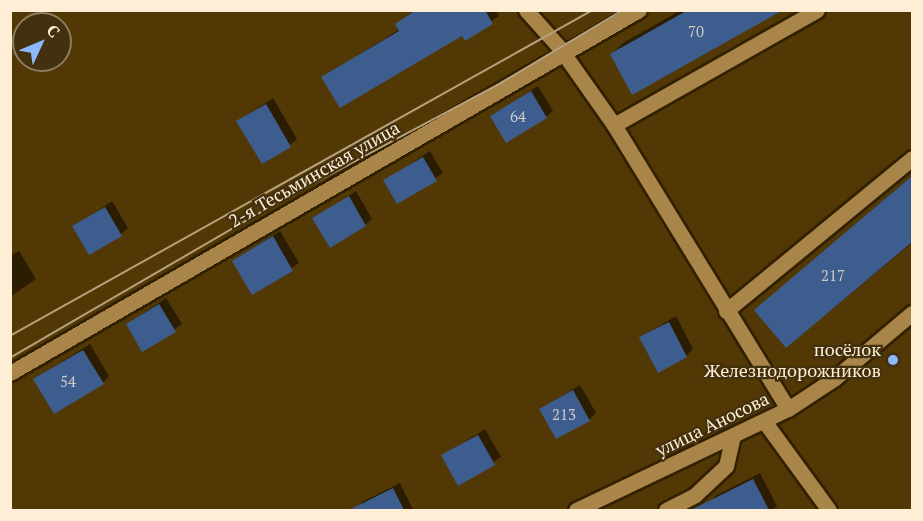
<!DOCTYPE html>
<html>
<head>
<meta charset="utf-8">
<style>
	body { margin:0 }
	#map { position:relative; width:923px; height:521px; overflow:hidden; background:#523804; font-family:"PT Serif",serif }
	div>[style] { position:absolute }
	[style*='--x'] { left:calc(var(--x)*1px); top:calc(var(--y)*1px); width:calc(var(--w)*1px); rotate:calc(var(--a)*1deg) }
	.shadow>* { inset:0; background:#0007 }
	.building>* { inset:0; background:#3d5d8f }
	.roads { filter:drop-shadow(2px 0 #322100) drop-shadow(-2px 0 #322100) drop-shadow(0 2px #322100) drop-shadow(0 -2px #322100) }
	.lane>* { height:15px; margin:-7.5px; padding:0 7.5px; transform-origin:7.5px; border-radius:7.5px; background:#a98549 }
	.street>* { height:15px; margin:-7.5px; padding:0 7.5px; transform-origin:7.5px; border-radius:7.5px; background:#a98549 }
	.secondary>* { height:15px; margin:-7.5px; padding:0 7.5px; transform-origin:7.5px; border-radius:7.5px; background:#a98549 }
	.tram>* { height:1.5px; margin:-0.75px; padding:0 0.75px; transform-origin:0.75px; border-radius:0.75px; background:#b5a17d }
	.dots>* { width:16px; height:16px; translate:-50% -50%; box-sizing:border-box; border:3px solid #42300f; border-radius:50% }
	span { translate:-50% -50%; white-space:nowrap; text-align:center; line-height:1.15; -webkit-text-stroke:4.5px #42300f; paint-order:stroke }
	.number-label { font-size:15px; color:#cdcac4 }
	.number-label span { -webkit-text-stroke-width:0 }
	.street-label { font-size:18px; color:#fdeed5 }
	.poi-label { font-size:18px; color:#fdeed5 }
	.right { translate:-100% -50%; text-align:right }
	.frame { position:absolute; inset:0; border:12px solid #fdeed5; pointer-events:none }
	.north { position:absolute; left:12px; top:12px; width:60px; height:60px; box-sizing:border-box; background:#42300f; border:2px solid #8d7c5e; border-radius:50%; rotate:46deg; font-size:16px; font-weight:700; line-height:24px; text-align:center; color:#fdeed5 }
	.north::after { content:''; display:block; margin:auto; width:21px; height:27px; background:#8db9fc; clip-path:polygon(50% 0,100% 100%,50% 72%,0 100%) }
</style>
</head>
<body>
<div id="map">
	<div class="shadow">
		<div style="clip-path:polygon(414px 10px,496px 10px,499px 16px,465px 39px,463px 34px,323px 77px,400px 29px,397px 24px)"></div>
		<div style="clip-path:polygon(681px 10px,780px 10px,611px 55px,623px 43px)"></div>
		<div style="clip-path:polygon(538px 86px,553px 111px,546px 117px,492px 116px)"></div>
		<div style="clip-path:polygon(273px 98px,297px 139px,290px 145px,238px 121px)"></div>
		<div style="clip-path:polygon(430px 151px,443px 173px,398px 202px,385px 181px)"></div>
		<div style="clip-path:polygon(912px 176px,912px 243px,787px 346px,756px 310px)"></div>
		<div style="clip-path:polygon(356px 191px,372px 219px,365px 225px,314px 219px)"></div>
		<div style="clip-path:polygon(112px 201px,128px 228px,121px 234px,74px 227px)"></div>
		<div style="clip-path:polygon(280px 231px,299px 263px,252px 293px,233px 261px)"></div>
		<div style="clip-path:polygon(19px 251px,36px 279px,10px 297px,10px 256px)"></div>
		<div style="clip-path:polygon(166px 298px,182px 324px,143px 350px,127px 324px)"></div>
		<div style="clip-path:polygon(676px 316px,693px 349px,686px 356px,641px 337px)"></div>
		<div style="clip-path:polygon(90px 344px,109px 376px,103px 383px,35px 379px)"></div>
		<div style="clip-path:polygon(580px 385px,596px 413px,589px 420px,541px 409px)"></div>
		<div style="clip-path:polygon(485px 429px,501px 457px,459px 484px,443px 456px)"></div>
		<div style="clip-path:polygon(760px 473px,777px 506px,773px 510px,713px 510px,709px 503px,715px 496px)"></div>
		<div style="clip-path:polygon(400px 483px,413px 510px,357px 510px,362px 502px)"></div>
	</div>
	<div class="building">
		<div style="clip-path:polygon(416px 10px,485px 10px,493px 24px,465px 41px,462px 36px,340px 108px,321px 77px,399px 31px,395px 24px)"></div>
		<div style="clip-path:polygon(688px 10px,783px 10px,632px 95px,610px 54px)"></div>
		<div style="clip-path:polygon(531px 91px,547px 118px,506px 143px,490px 116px)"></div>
		<div style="clip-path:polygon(266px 104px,291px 147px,262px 164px,236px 121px)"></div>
		<div style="clip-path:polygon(423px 157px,437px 181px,397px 204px,383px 180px)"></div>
		<div style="clip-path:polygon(912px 176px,912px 242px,786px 348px,754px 310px)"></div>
		<div style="clip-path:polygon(349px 196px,366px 226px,330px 248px,312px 218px)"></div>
		<div style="clip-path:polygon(105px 207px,122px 236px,89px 255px,72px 226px)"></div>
		<div style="clip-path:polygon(273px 236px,293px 271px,252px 295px,232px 261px)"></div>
		<div style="clip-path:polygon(159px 304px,176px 332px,142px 352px,126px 324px)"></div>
		<div style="clip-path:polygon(669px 322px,687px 357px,658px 373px,639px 337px)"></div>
		<div style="clip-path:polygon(83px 350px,104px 384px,54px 414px,33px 379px)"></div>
		<div style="clip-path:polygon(573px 390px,590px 421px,556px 439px,539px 409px)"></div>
		<div style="clip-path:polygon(478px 435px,495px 465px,458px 486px,441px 455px)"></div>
		<div style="clip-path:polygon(753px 479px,769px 510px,691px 510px)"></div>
		<div style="clip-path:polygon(393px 488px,404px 510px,349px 510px)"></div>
	</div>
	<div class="roads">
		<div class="lane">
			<div style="--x:614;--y:125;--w:233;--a:-29.5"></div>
			<div style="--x:726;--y:311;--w:241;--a:-39.4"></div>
			<div style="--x:666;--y:510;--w:33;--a:-27"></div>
			<div style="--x:695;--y:495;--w:42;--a:-43.1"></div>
			<div style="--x:726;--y:466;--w:31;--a:-77"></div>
		</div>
		<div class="street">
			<div style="--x:526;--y:10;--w:50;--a:48.3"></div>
			<div style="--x:559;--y:47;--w:95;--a:54.8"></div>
			<div style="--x:614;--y:125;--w:333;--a:58.5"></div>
			<div style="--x:10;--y:373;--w:726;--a:-29.99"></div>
		</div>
		<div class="secondary">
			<div style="--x:764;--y:421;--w:110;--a:53.9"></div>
			<div style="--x:576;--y:510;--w:235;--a:-25.5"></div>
			<div style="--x:788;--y:409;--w:56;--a:-33.4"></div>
			<div style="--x:835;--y:378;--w:101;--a:-40.2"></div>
		</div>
	</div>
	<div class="tram">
		<div style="--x:10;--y:336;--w:668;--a:-29.21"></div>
		<div style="--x:10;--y:358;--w:296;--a:-30.2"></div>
		<div style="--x:266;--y:209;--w:267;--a:-28.2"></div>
		<div style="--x:501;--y:83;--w:142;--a:-30.9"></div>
	</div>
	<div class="dots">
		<div style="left:893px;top:360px;background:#8db9fc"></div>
	</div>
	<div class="number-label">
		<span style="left:696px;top:32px">70</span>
		<span style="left:518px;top:117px">64</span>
		<span style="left:833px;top:276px">217</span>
		<span style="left:68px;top:382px">54</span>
		<span style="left:564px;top:415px">213</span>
	</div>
	<div class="street-label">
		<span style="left:314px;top:174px;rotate:-30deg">2-я Тесьминская улица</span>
		<span style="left:712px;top:424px;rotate:-26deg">улица Аносова</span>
	</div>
	<div class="poi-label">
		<span class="right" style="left:881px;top:360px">посёлок<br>Железнодорожников</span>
	</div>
	<div class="frame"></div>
	<div class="north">С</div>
</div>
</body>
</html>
